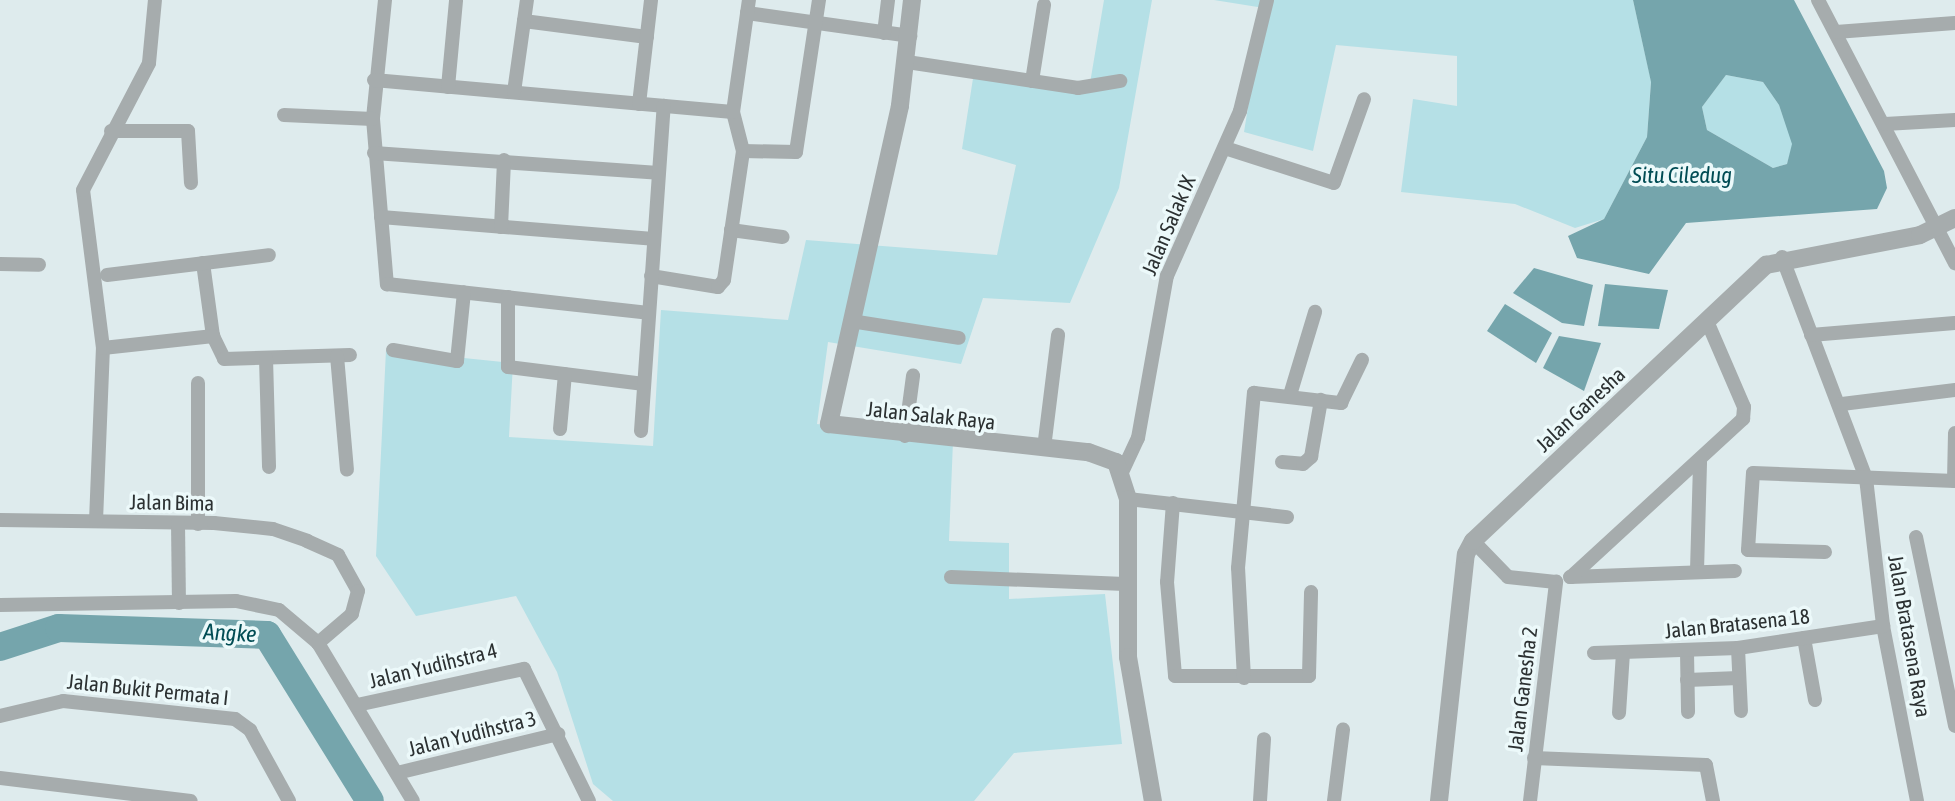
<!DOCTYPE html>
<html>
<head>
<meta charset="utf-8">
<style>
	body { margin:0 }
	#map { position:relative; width:1955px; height:801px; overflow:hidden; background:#deebed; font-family:"Asap Condensed",sans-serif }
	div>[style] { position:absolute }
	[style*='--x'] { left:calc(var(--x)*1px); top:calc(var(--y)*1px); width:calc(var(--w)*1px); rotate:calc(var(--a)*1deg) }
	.green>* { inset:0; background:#b5e0e6 }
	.water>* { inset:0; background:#75a5ac }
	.river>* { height:28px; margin:-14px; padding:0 14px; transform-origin:14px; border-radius:14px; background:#75a5ac }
	.minor>* { height:14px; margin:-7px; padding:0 7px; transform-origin:7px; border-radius:7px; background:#a6acad }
	.tertiary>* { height:18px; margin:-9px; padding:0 9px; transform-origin:9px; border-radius:9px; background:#a6acad }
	span { translate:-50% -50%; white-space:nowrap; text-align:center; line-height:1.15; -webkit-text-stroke:7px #ecf9fa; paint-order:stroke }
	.street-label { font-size:21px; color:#2c3132 }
	.water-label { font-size:23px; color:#004c54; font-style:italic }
</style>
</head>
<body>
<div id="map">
	<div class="green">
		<div style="clip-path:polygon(1104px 0,1152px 0,1119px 188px,1070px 303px,983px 298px,961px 364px,828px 342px,817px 424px,953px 441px,949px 541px,1009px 543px,1009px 599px,1105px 594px,1122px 744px,1014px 753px,974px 801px,613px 801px,593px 784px,557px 672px,516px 596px,416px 616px,376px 556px,386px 350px,513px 363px,509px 437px,653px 446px,661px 310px,788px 320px,806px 240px,997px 255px,1016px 165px,962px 149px,974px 72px,1089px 89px)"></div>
		<div style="clip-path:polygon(1214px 0,1633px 0,1651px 81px,1647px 137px,1604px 219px,1575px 228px,1515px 204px,1401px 192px,1413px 99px,1457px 106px,1457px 56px,1336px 45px,1313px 151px,1244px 132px,1264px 8px)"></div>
		<div style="clip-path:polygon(1726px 75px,1763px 82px,1779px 105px,1793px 144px,1787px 164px,1773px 168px,1707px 130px,1702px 107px)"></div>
	</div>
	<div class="water">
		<div style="clip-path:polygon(evenodd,1633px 0,1794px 0,1884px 171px,1887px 188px,1877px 209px,1686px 223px,1649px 274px,1577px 258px,1568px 236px,1604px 219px,1647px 137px,1651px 82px,1633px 0,1726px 75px,1763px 82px,1779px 105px,1792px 144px,1787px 164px,1773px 168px,1707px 130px,1702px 107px,1726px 75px)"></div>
		<div style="clip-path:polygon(1534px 268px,1593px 285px,1584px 326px,1562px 323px,1513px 293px)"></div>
		<div style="clip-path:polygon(1605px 284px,1668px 290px,1659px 329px,1598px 326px)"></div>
		<div style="clip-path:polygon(1505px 304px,1552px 333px,1536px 363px,1487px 331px)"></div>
		<div style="clip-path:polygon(1559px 336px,1601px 343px,1584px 391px,1543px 368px)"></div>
	</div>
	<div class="river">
		<div style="--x:0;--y:647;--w:62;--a:-17.9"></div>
		<div style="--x:59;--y:628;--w:208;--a:1.9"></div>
		<div style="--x:267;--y:635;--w:195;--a:58.2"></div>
	</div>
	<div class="minor">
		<div style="--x:385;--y:0;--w:120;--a:95.8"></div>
		<div style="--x:373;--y:119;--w:166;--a:85.2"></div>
		<div style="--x:387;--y:284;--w:263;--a:6.3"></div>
		<div style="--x:1818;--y:0;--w:297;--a:62.5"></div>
		<div style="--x:747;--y:13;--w:165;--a:8"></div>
		<div style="--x:524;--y:21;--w:124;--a:7.4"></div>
		<div style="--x:1836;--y:32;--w:119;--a:-4.3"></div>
		<div style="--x:884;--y:33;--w:33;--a:-83"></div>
		<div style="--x:907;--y:62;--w:173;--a:8.6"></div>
		<div style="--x:1078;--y:88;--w:43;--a:-9.5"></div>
		<div style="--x:374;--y:80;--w:360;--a:5.1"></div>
		<div style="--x:1032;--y:81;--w:77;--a:-81"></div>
		<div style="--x:448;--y:87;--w:87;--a:-84.7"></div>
		<div style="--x:514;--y:92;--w:93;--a:-82"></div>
		<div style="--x:639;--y:104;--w:105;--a:-83.4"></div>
		<div style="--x:284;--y:115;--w:89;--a:2.6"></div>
		<div style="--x:1885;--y:124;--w:70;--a:-3.3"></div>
		<div style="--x:111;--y:131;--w:77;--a:0"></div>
		<div style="--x:188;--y:131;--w:52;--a:86.7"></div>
		<div style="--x:1225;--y:148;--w:114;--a:17.8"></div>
		<div style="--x:1334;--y:183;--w:89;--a:-70.3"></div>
		<div style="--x:743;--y:151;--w:53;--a:1.1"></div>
		<div style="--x:796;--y:152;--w:154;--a:-81.4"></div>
		<div style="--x:374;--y:153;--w:285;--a:4"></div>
		<div style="--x:381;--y:217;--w:273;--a:4.6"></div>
		<div style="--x:501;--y:227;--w:67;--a:-87.4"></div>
		<div style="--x:731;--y:230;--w:52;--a:7.7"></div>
		<div style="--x:1782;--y:257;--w:236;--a:69.2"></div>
		<div style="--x:1866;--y:478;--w:149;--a:83.4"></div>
		<div style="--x:1883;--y:626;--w:178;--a:79"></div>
		<div style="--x:203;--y:263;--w:74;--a:82.2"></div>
		<div style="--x:0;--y:264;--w:39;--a:1"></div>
		<div style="--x:107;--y:275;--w:163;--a:-7"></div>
		<div style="--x:651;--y:276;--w:68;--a:9.3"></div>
		<div style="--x:718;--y:287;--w:9;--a:-49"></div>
		<div style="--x:724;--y:280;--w:130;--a:-81.6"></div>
		<div style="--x:743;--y:151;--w:40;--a:-104.4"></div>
		<div style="--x:733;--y:112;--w:113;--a:-81.9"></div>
		<div style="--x:508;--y:297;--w:70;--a:90"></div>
		<div style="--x:508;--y:367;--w:137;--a:7.1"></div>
		<div style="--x:851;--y:321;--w:109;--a:8.9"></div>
		<div style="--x:1811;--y:335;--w:144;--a:-4.8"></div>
		<div style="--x:103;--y:348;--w:111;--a:-6.2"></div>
		<div style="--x:213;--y:336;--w:25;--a:64"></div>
		<div style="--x:224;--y:359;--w:126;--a:-1.8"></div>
		<div style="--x:393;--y:350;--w:65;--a:9.8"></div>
		<div style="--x:457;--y:361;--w:69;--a:-84.2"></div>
		<div style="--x:337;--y:356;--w:114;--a:85"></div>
		<div style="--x:266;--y:358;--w:109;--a:88.4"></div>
		<div style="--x:198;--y:383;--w:141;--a:90"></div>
		<div style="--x:1290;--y:395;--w:87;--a:-73.2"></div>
		<div style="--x:1842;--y:404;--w:114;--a:-7.1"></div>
		<div style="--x:560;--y:429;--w:55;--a:-84.8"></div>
		<div style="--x:641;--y:431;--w:326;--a:-86"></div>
		<div style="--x:905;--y:436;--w:61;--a:-82.4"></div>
		<div style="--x:1044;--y:448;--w:114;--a:-82.9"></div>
		<div style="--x:1282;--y:462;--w:21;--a:5"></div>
		<div style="--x:1303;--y:464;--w:11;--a:-41"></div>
		<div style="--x:1311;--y:457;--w:58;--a:-80"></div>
		<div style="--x:1123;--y:470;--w:35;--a:-65"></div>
		<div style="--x:1138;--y:438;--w:165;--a:-79.9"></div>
		<div style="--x:1167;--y:276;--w:180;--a:-66.1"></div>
		<div style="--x:1240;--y:111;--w:114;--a:-76.3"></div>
		<div style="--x:1954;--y:481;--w:48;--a:-88.8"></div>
		<div style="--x:1128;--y:499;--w:160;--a:6.5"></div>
		<div style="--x:1173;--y:503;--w:79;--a:94.3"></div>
		<div style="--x:1167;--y:582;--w:94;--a:85.1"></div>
		<div style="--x:1175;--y:676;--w:134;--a:0"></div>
		<div style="--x:1309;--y:676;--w:84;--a:-88.6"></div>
		<div style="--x:0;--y:520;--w:214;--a:0.8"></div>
		<div style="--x:214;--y:523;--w:59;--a:5.8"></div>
		<div style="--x:273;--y:529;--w:36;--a:19"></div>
		<div style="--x:307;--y:541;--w:34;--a:24"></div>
		<div style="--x:338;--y:555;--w:41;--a:60.9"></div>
		<div style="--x:358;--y:591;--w:24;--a:105"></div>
		<div style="--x:352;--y:614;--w:45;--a:139.5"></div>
		<div style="--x:96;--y:521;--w:173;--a:-87.7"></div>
		<div style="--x:103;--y:348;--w:159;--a:-97.2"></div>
		<div style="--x:83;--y:190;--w:143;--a:-62.5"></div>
		<div style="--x:149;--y:63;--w:63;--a:-84.6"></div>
		<div style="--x:178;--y:523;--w:80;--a:89.3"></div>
		<div style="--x:1916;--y:537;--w:193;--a:78.3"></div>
		<div style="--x:1473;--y:541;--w:50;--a:45.8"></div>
		<div style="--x:1508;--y:577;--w:48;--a:5.9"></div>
		<div style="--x:1825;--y:552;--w:77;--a:-178.5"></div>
		<div style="--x:1748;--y:550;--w:77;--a:-86.3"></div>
		<div style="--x:1753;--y:473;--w:202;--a:2.3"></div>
		<div style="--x:1697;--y:571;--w:109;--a:-88.4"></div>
		<div style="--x:951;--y:577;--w:174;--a:2.3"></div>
		<div style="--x:1570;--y:577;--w:165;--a:-2.1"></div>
		<div style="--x:1571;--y:577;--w:234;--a:-42.6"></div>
		<div style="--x:1743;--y:419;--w:12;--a:-85"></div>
		<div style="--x:1744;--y:407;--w:94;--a:-113.3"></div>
		<div style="--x:0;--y:605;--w:236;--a:-1"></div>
		<div style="--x:236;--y:601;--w:44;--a:11.8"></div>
		<div style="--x:279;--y:610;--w:51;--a:40.2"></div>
		<div style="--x:318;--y:643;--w:184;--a:59"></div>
		<div style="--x:1804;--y:638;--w:63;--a:79.9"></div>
		<div style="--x:1738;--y:648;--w:63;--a:87.3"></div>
		<div style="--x:1687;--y:652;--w:60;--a:89"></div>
		<div style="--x:1594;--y:653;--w:144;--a:-2"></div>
		<div style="--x:1738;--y:648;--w:147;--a:-8.6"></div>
		<div style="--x:1244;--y:678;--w:110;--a:-93.1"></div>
		<div style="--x:1238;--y:568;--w:176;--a:-84.8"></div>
		<div style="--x:1254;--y:393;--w:88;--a:6.6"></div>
		<div style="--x:1341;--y:403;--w:48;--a:-64"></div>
		<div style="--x:1687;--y:680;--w:52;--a:-2.2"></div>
		<div style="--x:357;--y:705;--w:171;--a:-12.2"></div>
		<div style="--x:524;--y:669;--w:147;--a:63.8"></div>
		<div style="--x:1619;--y:713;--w:60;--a:-86.2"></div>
		<div style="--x:0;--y:716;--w:65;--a:-13.4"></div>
		<div style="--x:63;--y:701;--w:173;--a:6"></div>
		<div style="--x:235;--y:719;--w:19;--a:36"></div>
		<div style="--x:250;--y:730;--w:81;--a:61.2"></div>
		<div style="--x:1534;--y:758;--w:172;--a:2.3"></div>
		<div style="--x:1706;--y:765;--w:37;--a:79"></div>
		<div style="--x:397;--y:773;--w:166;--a:-13.6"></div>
		<div style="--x:0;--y:778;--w:192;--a:6.9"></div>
		<div style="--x:1260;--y:801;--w:62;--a:-86.3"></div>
		<div style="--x:1334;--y:801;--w:72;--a:-82.8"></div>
		<div style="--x:1530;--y:801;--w:221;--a:-83.2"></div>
	</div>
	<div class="tertiary">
		<div style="--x:912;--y:0;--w:107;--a:96.5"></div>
		<div style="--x:900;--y:106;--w:326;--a:102.6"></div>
		<div style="--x:829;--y:424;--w:261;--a:6.2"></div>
		<div style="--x:1088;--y:452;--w:30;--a:20"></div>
		<div style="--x:1116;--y:462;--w:39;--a:72"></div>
		<div style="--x:1128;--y:499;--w:158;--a:90"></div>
		<div style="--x:1128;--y:657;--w:146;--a:80.2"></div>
		<div style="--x:1439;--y:801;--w:248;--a:-83.8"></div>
		<div style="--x:1466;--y:554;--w:15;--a:-62"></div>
		<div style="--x:1473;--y:541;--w:403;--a:-43.3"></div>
		<div style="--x:1766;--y:265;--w:157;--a:-11"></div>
		<div style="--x:1920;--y:235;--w:39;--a:-26"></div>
	</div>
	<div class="street-label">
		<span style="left:1168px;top:225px;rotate:-67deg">Jalan Salak IX</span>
		<span style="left:1580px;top:409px;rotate:-43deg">Jalan Ganesha</span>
		<span style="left:931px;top:415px;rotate:6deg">Jalan Salak Raya</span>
		<span style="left:172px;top:502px;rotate:1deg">Jalan Bima</span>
		<span style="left:1737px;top:623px;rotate:-6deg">Jalan Bratasena 18</span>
		<span style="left:1910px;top:636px;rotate:80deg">Jalan Bratasena Raya</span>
		<span style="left:433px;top:665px;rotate:-14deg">Jalan Yudihstra 4</span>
		<span style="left:148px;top:689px;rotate:6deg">Jalan Bukit Permata I</span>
		<span style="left:1522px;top:689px;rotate:-83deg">Jalan Ganesha 2</span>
		<span style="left:472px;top:733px;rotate:-14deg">Jalan Yudihstra 3</span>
	</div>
	<div class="water-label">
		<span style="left:1682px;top:175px">Situ Ciledug</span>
		<span style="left:230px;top:633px;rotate:3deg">Angke</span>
	</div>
</div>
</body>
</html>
